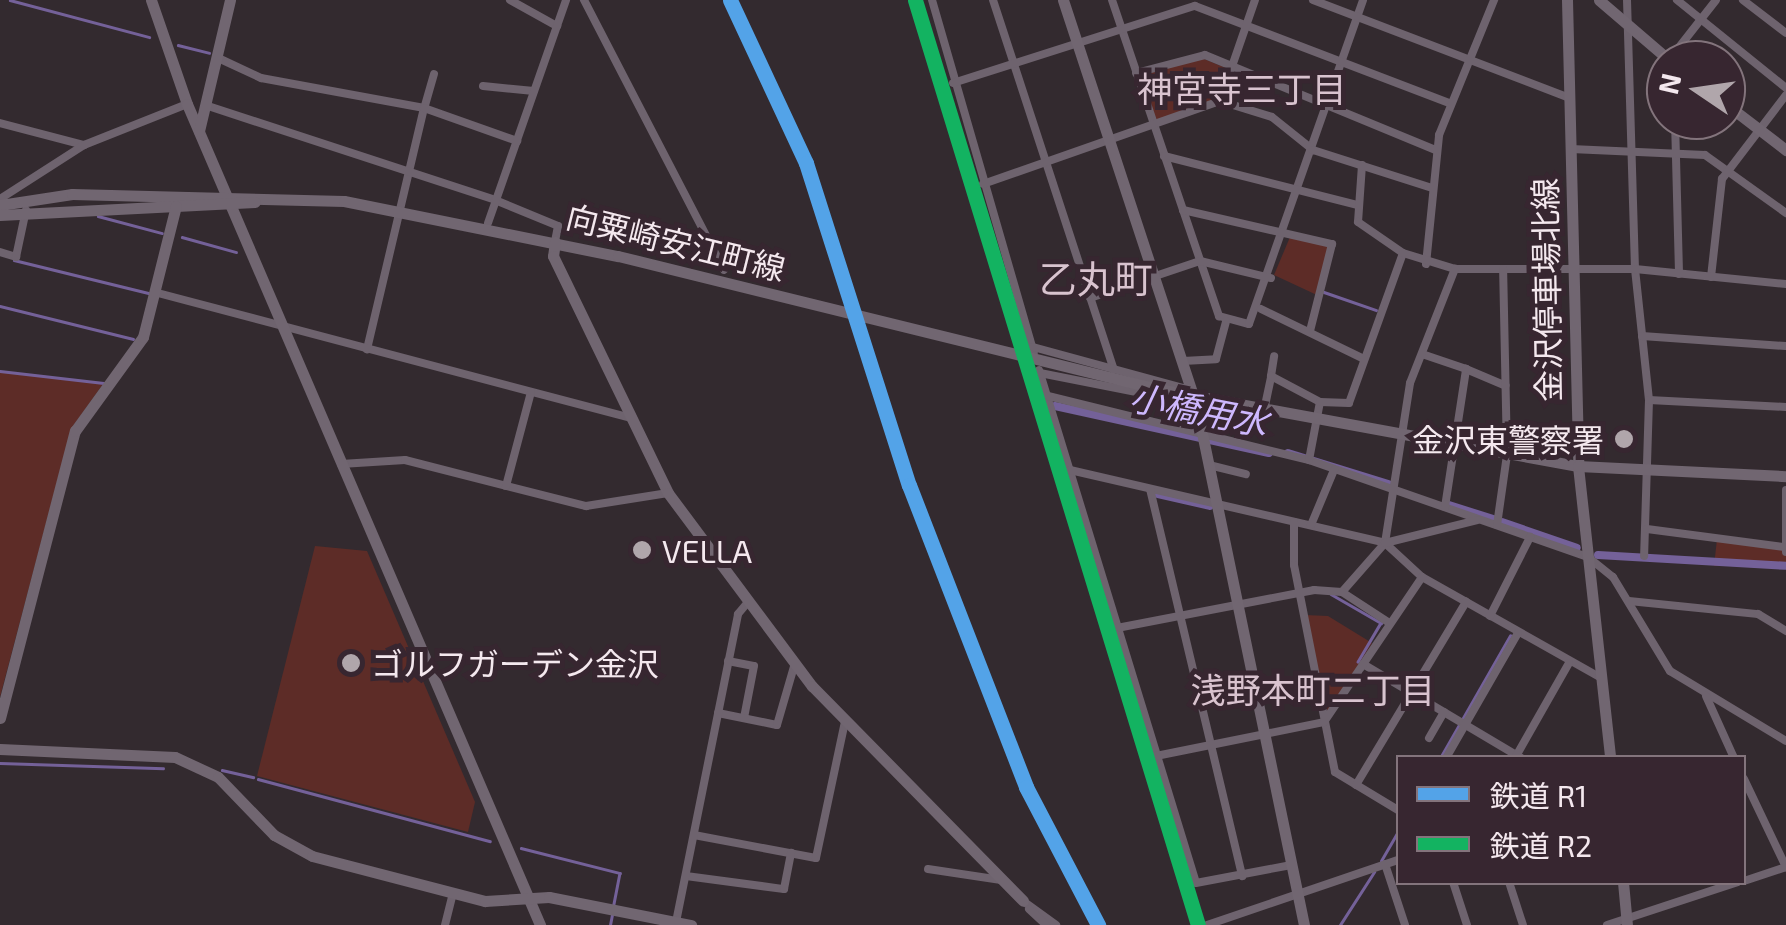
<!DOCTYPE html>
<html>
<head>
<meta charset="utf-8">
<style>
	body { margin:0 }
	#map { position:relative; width:1786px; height:925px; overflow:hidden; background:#332a2f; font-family:"Exo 2","Noto Sans JP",sans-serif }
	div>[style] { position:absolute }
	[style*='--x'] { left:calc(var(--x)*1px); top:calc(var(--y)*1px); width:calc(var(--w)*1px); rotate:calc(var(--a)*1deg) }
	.green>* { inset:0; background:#5d2c27 }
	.stream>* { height:2.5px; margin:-1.25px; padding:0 1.25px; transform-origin:1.25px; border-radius:1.25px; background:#746199 }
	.canal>* { height:8px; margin:-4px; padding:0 4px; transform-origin:4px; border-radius:4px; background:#746199 }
	.street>* { height:8px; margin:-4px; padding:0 4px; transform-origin:4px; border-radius:4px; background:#6e636e }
	.secondary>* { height:11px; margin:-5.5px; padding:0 5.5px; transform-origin:5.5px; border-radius:5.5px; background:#716671 }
	.rail>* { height:6px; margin-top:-3px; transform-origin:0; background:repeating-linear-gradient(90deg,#372630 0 8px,#6a6169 0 16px); box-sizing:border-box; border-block:2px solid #6a6169 }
	.secondary-bridge>* { height:11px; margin:-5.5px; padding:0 5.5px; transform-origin:5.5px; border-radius:5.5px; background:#716671 }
	.rail-1>* { height:15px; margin:-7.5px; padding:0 7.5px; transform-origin:7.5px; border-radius:7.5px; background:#53a3e8 }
	.rail-2>* { height:15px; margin:-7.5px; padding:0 7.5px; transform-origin:7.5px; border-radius:7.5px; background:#13b361 }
	.dots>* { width:28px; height:28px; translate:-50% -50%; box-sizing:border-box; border:5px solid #372630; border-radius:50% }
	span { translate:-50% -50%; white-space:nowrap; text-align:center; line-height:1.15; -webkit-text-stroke:10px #372630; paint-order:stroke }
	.street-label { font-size:32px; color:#f4e8ee }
	.poi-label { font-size:32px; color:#f4e8ee }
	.right { translate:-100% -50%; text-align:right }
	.left { translate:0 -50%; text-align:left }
	.neighbourhood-label { font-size:35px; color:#d9c3cf }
	.water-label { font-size:35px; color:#ceb8fe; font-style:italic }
	.quarter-label { font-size:38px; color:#d9c3cf }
	.legend { position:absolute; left:1396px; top:755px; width:350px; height:130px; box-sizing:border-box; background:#372630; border:2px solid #83747c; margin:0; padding:12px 18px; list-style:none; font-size:30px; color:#f4e8ee }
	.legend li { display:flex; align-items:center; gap:20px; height:50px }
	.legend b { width:50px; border:2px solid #83747c }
	.north { position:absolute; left:1646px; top:40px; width:100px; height:100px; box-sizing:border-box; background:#372630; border:2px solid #83747c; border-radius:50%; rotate:283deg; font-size:28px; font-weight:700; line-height:40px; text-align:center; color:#f4e8ee }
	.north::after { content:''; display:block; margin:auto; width:35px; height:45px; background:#b0a6ab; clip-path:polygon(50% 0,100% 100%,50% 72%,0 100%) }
</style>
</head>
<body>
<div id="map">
	<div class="green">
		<div style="clip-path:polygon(1199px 57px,1226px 68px,1215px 102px,1153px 122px,1139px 76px)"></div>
		<div style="clip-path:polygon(1290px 237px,1330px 246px,1319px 296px,1274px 275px)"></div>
		<div style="clip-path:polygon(0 371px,103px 384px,71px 429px,0 697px)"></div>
		<div style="clip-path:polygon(1786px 516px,1786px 566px,1714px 566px,1717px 539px,1783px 546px)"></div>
		<div style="clip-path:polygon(315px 546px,367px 551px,475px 802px,468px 832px,257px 776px)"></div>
		<div style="clip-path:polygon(1305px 615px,1328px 616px,1372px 643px,1328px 713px)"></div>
	</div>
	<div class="stream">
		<div style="--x:10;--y:0;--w:144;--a:14.9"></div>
		<div style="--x:178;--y:45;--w:32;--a:14"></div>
		<div style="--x:98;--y:216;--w:66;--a:14.9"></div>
		<div style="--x:182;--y:237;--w:56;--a:15.5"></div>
		<div style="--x:14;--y:260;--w:138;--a:13.8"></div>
		<div style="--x:1324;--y:292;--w:55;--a:19.1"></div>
		<div style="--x:0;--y:306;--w:137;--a:13.9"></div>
		<div style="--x:0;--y:371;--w:104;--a:6.6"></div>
		<div style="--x:1331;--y:594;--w:58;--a:30.1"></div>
		<div style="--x:1381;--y:623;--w:45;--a:120.5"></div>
		<div style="--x:1440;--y:758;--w:141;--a:-60.2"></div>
		<div style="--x:0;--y:763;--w:163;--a:1.8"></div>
		<div style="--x:222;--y:770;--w:32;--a:13"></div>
		<div style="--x:258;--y:779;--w:240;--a:15"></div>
		<div style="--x:521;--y:848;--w:102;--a:14.2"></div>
		<div style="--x:620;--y:873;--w:32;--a:101"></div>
		<div style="--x:1381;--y:861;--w:34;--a:-60"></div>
		<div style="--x:610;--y:925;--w:10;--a:-79"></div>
		<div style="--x:1340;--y:925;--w:63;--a:-57.3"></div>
	</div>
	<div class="canal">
		<div style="--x:1055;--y:406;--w:219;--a:12.4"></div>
		<div style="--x:1288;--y:453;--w:105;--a:17.2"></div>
		<div style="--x:1158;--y:494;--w:53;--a:13"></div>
		<div style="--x:1449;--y:505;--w:49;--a:17.7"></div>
		<div style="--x:1502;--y:522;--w:79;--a:19.1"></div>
		<div style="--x:1598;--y:555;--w:188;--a:3.3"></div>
	</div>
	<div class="street">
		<div style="--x:510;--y:0;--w:54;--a:29"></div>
		<div style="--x:584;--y:0;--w:304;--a:62.6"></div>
		<div style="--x:932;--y:0;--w:367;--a:73.9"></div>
		<div style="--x:993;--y:0;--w:389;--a:71.9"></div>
		<div style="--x:1112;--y:0;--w:334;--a:71.3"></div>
		<div style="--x:1219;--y:316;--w:31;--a:15"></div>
		<div style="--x:1249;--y:324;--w:343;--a:-70.6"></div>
		<div style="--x:1313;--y:0;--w:274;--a:20.9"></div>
		<div style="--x:1627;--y:0;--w:269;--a:88.3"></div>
		<div style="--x:1635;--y:269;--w:132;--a:83.9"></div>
		<div style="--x:1649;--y:400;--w:156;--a:91.8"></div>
		<div style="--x:1677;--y:0;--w:140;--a:38.9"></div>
		<div style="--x:1743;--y:0;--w:54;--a:37.5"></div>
		<div style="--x:216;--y:57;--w:50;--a:25"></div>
		<div style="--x:261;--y:78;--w:166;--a:10.4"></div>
		<div style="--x:424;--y:108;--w:248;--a:103.3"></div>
		<div style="--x:1669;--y:60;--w:76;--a:-51.9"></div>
		<div style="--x:1136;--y:73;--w:71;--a:-14.6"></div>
		<div style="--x:1205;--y:55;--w:250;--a:22.4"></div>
		<div style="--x:434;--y:74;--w:35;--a:106"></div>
		<div style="--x:424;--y:108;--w:99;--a:19.5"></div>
		<div style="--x:953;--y:83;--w:254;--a:-17.7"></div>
		<div style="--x:1195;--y:6;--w:272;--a:20.9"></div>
		<div style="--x:483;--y:86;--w:51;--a:5.6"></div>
		<div style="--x:1220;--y:101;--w:107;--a:-70.9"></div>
		<div style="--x:205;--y:105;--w:305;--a:18.1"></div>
		<div style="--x:495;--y:200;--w:68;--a:22.4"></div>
		<div style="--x:558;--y:226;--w:16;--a:101"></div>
		<div style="--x:1675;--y:120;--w:154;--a:88.5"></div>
		<div style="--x:0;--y:123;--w:87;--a:14.7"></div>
		<div style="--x:1571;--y:149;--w:134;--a:2.6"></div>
		<div style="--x:1705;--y:155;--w:100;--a:35.6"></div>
		<div style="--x:1164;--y:156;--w:200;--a:14.2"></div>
		<div style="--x:1362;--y:165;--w:57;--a:94"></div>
		<div style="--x:1358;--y:222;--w:55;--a:34.6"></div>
		<div style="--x:983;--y:184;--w:251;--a:-19.3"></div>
		<div style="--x:1220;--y:101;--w:54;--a:17.1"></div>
		<div style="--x:1272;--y:117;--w:53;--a:38.8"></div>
		<div style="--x:1313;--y:150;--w:125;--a:17.7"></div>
		<div style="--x:0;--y:199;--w:100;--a:-32.7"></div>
		<div style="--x:84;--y:145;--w:111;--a:-21.7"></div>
		<div style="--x:1183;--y:210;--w:153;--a:12.9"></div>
		<div style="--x:1332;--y:244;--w:90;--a:104.2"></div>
		<div style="--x:488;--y:223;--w:236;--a:-70.7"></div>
		<div style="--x:0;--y:252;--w:17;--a:17"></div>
		<div style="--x:16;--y:257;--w:48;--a:-78"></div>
		<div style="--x:1426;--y:264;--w:130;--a:-84.2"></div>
		<div style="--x:1439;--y:135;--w:146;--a:-67.8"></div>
		<div style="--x:1711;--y:277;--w:99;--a:-83.6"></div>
		<div style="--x:1722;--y:179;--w:106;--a:-52.7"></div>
		<div style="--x:154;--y:292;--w:494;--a:14.8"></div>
		<div style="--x:1090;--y:298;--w:116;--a:-18.6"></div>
		<div style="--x:1200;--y:261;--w:73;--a:13.5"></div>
		<div style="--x:1261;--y:309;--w:112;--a:25.9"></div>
		<div style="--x:1642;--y:336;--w:144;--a:4"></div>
		<div style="--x:1033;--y:347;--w:156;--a:15.3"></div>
		<div style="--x:1422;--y:354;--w:46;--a:18.8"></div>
		<div style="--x:1183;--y:361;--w:33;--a:-3"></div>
		<div style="--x:1216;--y:359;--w:39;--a:-75"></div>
		<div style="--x:1039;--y:370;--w:536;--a:72.98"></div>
		<div style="--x:1196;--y:883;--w:97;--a:-10.7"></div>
		<div style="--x:1040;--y:373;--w:159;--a:11.2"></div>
		<div style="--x:1271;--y:376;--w:20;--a:-81"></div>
		<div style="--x:1048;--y:396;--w:269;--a:13.8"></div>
		<div style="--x:1309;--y:460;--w:295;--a:19.2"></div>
		<div style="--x:1588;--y:557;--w:32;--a:39"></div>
		<div style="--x:1613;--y:577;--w:110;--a:58.8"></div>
		<div style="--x:1670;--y:671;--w:135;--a:31.1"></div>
		<div style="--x:1649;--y:400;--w:137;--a:2.9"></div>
		<div style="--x:1263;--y:415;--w:40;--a:-78"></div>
		<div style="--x:1271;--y:376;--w:55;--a:28"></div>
		<div style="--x:1309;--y:460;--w:59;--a:-79.3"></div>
		<div style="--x:1320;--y:402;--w:29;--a:2"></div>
		<div style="--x:1349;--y:403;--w:159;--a:-70.2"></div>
		<div style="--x:1403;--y:253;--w:54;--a:17.1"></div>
		<div style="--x:1455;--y:269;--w:180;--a:0"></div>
		<div style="--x:1635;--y:269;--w:152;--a:5.7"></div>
		<div style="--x:341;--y:464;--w:64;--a:-3.6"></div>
		<div style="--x:405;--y:460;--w:187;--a:14.3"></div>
		<div style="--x:586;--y:506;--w:83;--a:-9"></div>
		<div style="--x:1209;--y:465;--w:38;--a:14"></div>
		<div style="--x:1070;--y:470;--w:323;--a:13"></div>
		<div style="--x:1385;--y:543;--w:50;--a:42.6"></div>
		<div style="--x:1422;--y:577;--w:206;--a:29.4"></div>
		<div style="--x:506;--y:486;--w:97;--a:-75.1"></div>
		<div style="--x:1150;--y:489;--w:398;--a:76.6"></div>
		<div style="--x:1786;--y:490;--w:62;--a:90"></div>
		<div style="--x:1445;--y:507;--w:140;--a:-81.3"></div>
		<div style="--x:1466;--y:369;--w:43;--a:23"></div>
		<div style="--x:1294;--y:522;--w:43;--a:90"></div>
		<div style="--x:1294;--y:565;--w:211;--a:78.8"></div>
		<div style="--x:1335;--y:772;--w:74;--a:31.1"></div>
		<div style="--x:1311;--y:525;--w:60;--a:-67.3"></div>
		<div style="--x:1497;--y:525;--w:71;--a:-81.9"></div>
		<div style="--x:1507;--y:455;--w:186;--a:-91.2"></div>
		<div style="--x:1647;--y:529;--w:137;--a:7.5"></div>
		<div style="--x:1385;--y:543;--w:162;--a:-81.1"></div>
		<div style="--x:1410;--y:383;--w:123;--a:-68.5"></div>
		<div style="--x:1342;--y:592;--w:65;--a:-48.7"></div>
		<div style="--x:1385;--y:543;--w:95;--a:-14"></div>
		<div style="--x:1629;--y:601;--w:130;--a:5.8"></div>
		<div style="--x:1758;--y:614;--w:33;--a:31"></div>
		<div style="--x:1490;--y:616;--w:89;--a:-63.1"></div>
		<div style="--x:1117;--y:628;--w:201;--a:-10.9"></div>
		<div style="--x:1314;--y:590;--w:28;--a:4"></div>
		<div style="--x:1342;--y:592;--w:55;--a:33.1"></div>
		<div style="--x:728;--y:661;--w:26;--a:11"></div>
		<div style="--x:754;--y:666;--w:53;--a:100.9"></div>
		<div style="--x:1363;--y:664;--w:184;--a:30.7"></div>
		<div style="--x:1706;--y:696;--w:68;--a:65.7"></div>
		<div style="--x:718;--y:713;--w:60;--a:11.5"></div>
		<div style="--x:777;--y:725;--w:65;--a:-73.8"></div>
		<div style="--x:1429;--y:738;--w:30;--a:-60"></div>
		<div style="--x:1156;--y:756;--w:171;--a:-11.4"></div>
		<div style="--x:1324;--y:722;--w:175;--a:-55.9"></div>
		<div style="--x:1446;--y:758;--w:144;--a:-60.1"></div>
		<div style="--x:1515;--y:758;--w:109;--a:-60.4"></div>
		<div style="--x:1744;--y:779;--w:98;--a:64.5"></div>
		<div style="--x:1356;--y:785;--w:214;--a:-59"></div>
		<div style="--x:694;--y:835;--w:124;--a:10.7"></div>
		<div style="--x:816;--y:858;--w:140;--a:-78"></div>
		<div style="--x:1385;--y:864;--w:64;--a:71.8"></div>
		<div style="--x:928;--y:869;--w:74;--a:8.6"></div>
		<div style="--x:686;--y:876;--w:99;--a:7.6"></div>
		<div style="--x:784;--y:889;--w:37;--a:-79"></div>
		<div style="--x:1744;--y:881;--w:44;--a:-18.4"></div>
		<div style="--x:1453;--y:882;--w:45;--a:72"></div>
		<div style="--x:1509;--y:882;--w:45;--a:72"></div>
		<div style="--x:1023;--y:901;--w:41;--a:36"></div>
		<div style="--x:1029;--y:909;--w:23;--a:43"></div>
		<div style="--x:676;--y:922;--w:314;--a:-78.6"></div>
		<div style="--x:738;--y:614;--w:17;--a:-50"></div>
		<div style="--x:445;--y:925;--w:33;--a:-76"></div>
		<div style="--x:1207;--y:925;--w:202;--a:-18.8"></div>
		<div style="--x:1607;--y:925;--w:138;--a:-18.2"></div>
	</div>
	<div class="secondary">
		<div style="--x:151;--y:0;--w:110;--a:70.9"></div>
		<div style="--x:187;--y:104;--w:894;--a:66.73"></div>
		<div style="--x:1063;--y:0;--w:425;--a:71.8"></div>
		<div style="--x:1196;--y:404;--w:532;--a:78.29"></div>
		<div style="--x:1567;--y:0;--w:466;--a:88.6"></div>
		<div style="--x:1578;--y:466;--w:294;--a:83.7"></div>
		<div style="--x:1599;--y:0;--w:92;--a:40.6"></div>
		<div style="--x:1726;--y:104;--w:76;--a:37.5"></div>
		<div style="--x:199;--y:131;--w:135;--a:-76.7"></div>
		<div style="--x:0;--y:205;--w:73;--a:-8.7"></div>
		<div style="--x:72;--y:194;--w:272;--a:1.5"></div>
		<div style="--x:344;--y:201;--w:279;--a:11.4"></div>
		<div style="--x:0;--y:215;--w:255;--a:-2.9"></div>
		<div style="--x:555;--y:242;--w:14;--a:98"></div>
		<div style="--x:553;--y:256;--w:263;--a:64.1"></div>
		<div style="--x:668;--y:493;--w:241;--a:53.3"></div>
		<div style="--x:812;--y:686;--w:301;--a:45.5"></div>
		<div style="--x:1158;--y:389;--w:427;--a:10.4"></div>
		<div style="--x:1578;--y:466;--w:208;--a:2.8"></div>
		<div style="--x:0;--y:718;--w:297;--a:-75.4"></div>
		<div style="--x:75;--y:431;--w:116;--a:-54.1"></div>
		<div style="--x:143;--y:337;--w:135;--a:-75.9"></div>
		<div style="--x:0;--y:749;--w:175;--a:2.6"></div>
		<div style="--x:175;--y:757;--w:47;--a:24.9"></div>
		<div style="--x:218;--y:777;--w:81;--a:46"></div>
		<div style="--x:274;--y:835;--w:43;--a:28.9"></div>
		<div style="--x:312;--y:856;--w:179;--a:14.6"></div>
		<div style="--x:485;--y:901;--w:64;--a:-3.6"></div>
		<div style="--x:549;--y:897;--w:145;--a:11.2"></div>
		<div style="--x:1623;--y:882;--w:43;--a:84.7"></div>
	</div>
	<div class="rail">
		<div style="--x:730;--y:0;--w:180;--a:65"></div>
		<div style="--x:806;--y:163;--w:338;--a:72.3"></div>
		<div style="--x:909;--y:485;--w:324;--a:68.8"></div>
		<div style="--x:1026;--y:787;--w:156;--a:62.4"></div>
	</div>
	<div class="secondary-bridge">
		<div style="--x:618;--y:256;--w:556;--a:13.84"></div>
	</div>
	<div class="rail-1">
		<div style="--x:730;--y:0;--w:180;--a:65"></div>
		<div style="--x:806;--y:163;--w:338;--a:72.3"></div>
		<div style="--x:909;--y:485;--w:324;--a:68.8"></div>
		<div style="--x:1026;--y:787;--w:156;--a:62.4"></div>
	</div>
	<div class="rail-2">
		<div style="--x:915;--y:0;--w:967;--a:72.99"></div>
	</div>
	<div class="dots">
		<div style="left:1624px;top:439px;background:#b0a6ab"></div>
		<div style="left:642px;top:550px;background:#b0a6ab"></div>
		<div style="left:351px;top:663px;background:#b0a6ab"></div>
	</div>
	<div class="street-label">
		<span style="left:676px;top:242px;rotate:14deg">向粟崎安江町線</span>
		<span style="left:1546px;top:290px;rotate:-91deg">金沢停車場北線</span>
	</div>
	<div class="poi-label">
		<span class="right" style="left:1604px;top:439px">金沢東警察署</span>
		<span class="left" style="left:662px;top:550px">VELLA</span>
		<span class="left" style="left:371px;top:663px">ゴルフガーデン金沢</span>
	</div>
	<div class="neighbourhood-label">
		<span style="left:1242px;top:88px">神宮寺三丁目</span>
		<span style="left:1313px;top:689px">浅野本町二丁目</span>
	</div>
	<div class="water-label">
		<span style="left:1199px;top:409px;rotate:11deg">小橋用水</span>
	</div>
	<div class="quarter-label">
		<span style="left:1096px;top:279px">乙丸町</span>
	</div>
	<ul class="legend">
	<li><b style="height:12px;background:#53a3e8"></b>鉄道 R1</li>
	<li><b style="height:12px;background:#13b361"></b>鉄道 R2</li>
	</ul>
	<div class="north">N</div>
</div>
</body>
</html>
